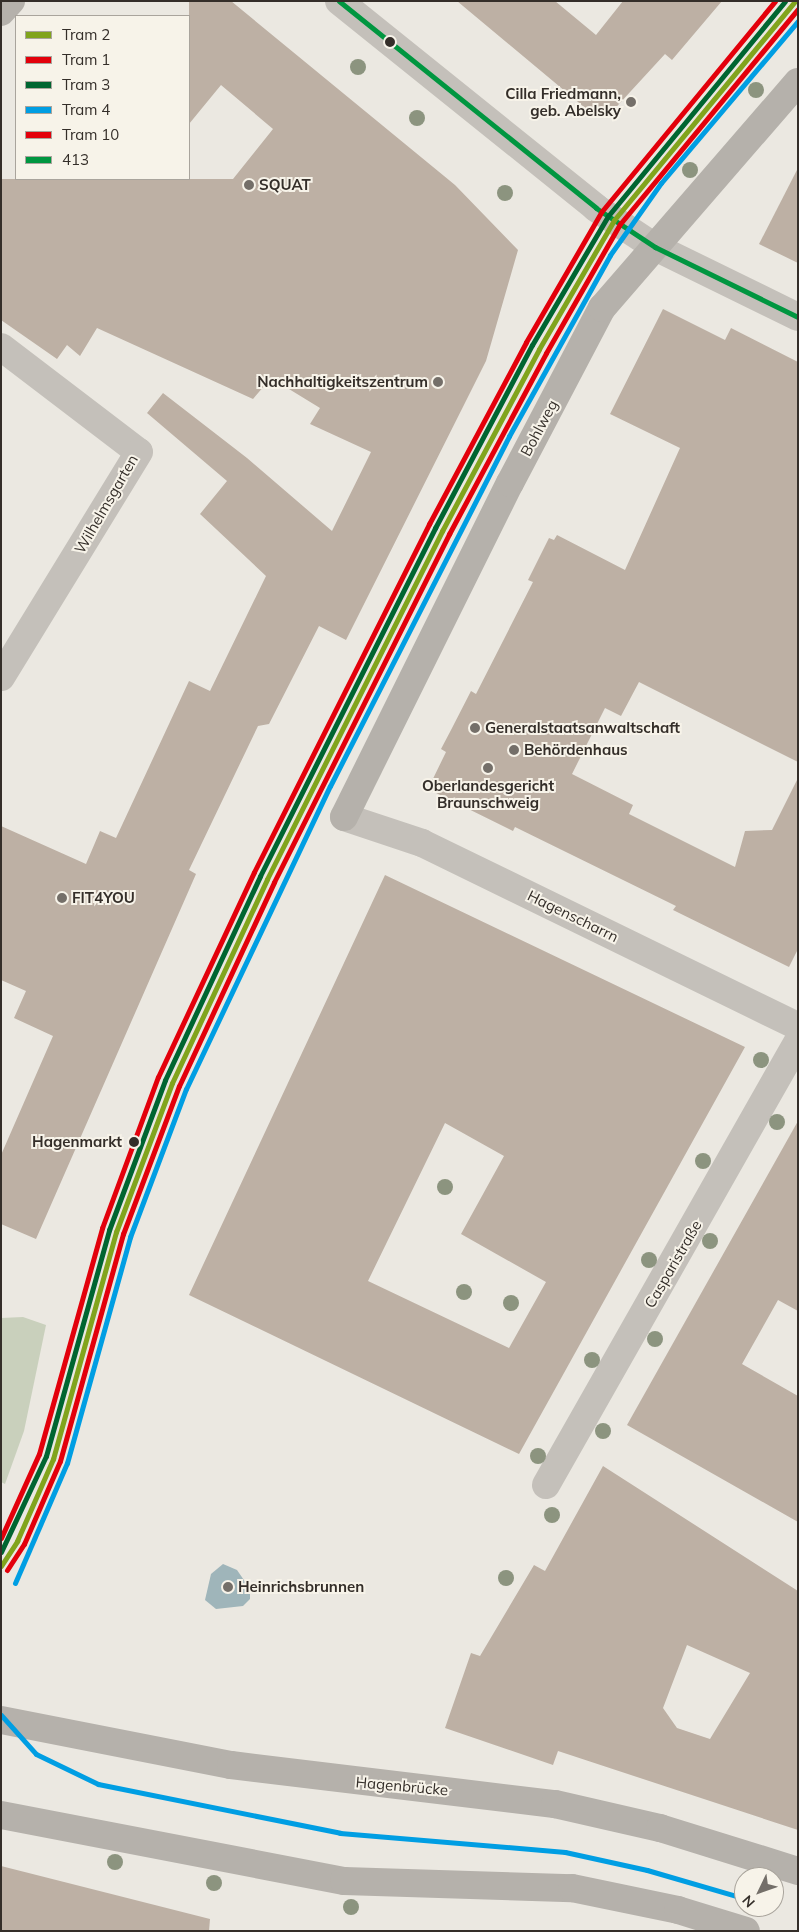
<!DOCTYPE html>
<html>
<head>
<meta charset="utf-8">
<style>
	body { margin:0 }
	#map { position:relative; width:799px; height:1932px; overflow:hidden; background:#ebe8e1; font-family:Mulish,sans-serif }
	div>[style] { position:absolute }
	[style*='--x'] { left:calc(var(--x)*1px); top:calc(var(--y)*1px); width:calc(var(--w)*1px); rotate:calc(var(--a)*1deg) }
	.green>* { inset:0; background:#c9d0bc }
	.water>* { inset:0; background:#9fb5ba }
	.building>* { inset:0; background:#bdb0a4 }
	.minor>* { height:28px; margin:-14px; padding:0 14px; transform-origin:14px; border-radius:14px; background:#c4c0ba }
	.tertiary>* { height:28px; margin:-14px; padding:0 14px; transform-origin:14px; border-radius:14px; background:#c4c0ba }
	.secondary>* { height:28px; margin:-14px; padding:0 14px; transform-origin:14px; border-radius:14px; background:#b5b1ab }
	.bus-1>* { height:5px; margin:-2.5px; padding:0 2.5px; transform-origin:2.5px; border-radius:2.5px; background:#009640 }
	.tram-1>* { height:5px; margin:-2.5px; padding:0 2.5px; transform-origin:2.5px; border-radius:2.5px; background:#81a41d }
	.tram-2>* { height:5px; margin:-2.5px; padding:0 2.5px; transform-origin:2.5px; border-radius:2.5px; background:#e3000b }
	.tram-3>* { height:5px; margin:-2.5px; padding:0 2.5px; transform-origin:2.5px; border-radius:2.5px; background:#006531 }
	.tram-4>* { height:5px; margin:-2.5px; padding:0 2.5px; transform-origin:2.5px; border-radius:2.5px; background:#009ee3 }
	.tram-5>* { height:5px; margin:-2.5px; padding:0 2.5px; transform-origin:2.5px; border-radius:2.5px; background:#e3000b }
	.trees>* { width:16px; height:16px; margin:-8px; border-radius:50%; background:#8c947f }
	.dots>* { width:14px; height:14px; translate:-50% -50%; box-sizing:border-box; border:2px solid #f7f3e9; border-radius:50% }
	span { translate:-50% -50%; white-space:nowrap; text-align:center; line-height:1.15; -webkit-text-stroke:4px #f7f3e9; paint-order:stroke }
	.poi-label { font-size:15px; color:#342e29; font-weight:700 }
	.right { translate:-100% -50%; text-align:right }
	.left { translate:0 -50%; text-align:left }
	.street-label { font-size:15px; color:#342e29 }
	.stop-label { font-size:15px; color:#342e29; font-weight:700 }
	.frame { position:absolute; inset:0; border:2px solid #342e29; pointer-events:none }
	.legend { position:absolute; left:15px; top:15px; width:175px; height:165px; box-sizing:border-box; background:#f7f3e9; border:1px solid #a9a49c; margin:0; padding:6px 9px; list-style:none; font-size:15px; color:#342e29 }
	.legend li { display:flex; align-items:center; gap:10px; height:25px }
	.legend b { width:25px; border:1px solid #a9a49c }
	.north { position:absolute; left:734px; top:1867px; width:50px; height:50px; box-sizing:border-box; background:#f7f3e9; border:1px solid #a9a49c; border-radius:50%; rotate:228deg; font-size:14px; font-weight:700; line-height:20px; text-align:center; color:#342e29 }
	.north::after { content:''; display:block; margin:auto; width:18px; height:22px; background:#746f69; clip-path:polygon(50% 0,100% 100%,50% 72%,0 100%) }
</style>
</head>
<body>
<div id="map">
	<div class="green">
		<div style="clip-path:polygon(23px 1317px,46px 1325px,24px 1431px,5px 1484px,1px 1482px,1px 1318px)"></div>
	</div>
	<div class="water">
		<div style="clip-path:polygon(223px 1564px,237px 1570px,250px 1589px,250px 1599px,243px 1606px,216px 1609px,205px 1600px,211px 1574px)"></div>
	</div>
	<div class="building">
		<div style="clip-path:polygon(189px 1px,231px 1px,455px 185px,518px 250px,486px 361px,346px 640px,319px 626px,269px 724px,258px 726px,189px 870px,196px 874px,36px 1239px,1px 1224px,1px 1155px,53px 1036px,14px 1018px,26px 991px,1px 980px,1px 826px,86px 864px,100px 831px,116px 838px,189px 681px,210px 691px,266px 576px,200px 514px,227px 481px,147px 413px,163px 393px,247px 458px,332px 531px,371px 452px,310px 424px,320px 408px,271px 378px,253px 399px,97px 328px,80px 356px,67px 345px,57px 359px,1px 320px,1px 179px,233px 179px,273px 129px,221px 85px,189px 124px)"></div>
		<div style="clip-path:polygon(457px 1px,555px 1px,596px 35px,623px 1px,722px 1px,672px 60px,665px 54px,608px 116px,590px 112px)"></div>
		<div style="clip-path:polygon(798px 168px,798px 263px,759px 244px)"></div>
		<div style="clip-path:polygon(663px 309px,725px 340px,731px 328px,798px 362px,798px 762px,639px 682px,621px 716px,605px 708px,572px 774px,633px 805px,629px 814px,735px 867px,745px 831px,772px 830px,798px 778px,798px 949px,789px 967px,673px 910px,676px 906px,515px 827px,513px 831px,428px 789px,446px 752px,441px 749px,451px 730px,471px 691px,476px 694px,533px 582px,528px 580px,549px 538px,554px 540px,557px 535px,625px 570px,680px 448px,610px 414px)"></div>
		<div style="clip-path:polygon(evenodd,385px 875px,745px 1047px,519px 1454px,189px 1295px,385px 875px,445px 1123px,504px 1156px,461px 1234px,546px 1282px,509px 1348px,368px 1281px,445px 1123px)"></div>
		<div style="clip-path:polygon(798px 1121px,798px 1311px,778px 1300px,742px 1364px,798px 1396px,798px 1522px,627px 1425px)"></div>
		<div style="clip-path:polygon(evenodd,603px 1466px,798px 1591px,798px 1830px,558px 1751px,553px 1765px,445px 1728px,471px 1653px,480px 1656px,534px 1565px,545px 1571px,603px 1466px,687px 1645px,750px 1673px,710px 1739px,677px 1728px,663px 1708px,687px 1645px)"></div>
		<div style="clip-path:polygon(1px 1866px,210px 1919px,209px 1931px,1px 1931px)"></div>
	</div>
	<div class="minor">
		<div style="--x:655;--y:247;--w:159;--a:26.1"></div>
		<div style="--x:1;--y:347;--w:173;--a:37.3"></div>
		<div style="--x:139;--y:452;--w:264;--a:121.5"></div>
		<div style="--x:344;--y:817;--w:82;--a:18.4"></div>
		<div style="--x:422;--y:843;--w:418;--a:26"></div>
		<div style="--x:546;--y:1485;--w:511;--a:-60.42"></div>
	</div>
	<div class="tertiary">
		<div style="--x:339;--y:1;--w:330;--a:38.8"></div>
		<div style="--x:596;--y:208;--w:71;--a:33.5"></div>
	</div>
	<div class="secondary">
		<div style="--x:1;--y:12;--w:15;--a:-48"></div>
		<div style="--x:344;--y:817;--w:373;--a:-63.6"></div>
		<div style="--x:510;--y:483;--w:198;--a:-62.3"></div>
		<div style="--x:602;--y:308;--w:299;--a:-49.1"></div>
		<div style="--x:1;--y:1720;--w:234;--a:11.1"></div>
		<div style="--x:231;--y:1765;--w:326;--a:6.9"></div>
		<div style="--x:555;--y:1804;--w:108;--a:12.9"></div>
		<div style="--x:660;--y:1828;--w:145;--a:17.3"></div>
		<div style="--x:1;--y:1815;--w:349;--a:10.9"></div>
		<div style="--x:344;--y:1881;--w:228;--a:1.8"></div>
		<div style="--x:572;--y:1888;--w:108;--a:11.7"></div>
		<div style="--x:678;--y:1910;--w:71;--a:17.2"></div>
	</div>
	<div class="bus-1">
		<div style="--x:339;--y:1;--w:330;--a:38.8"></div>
		<div style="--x:596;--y:208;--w:71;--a:33.5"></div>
		<div style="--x:655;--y:247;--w:159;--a:26.1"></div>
	</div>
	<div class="tram-1">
		<div style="--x:1;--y:1566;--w:30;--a:-57"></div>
		<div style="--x:17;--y:1541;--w:90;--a:-66.3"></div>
		<div style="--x:53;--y:1459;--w:236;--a:-74.5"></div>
		<div style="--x:116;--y:1232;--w:159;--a:-69.4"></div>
		<div style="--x:172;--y:1083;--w:225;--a:-65"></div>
		<div style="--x:267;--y:879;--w:390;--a:-63.3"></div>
		<div style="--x:442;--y:531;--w:206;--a:-61.9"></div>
		<div style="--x:539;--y:349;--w:149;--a:-59.8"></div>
		<div style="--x:614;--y:220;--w:284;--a:-50.4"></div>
	</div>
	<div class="tram-2">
		<div style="--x:7;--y:1570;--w:31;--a:-57"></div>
		<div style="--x:24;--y:1544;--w:90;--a:-66.6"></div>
		<div style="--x:60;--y:1461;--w:236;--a:-74.5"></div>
		<div style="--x:123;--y:1234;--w:158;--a:-69.3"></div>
		<div style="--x:179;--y:1086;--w:225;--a:-65"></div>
		<div style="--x:274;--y:882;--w:390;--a:-63.3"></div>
		<div style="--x:449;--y:534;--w:205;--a:-61.8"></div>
		<div style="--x:546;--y:353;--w:149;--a:-60.2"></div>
		<div style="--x:620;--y:224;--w:279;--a:-50.4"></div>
	</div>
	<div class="tram-3">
		<div style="--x:1;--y:1552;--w:106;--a:-64.9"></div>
		<div style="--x:46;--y:1456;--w:235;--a:-74.4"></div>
		<div style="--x:109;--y:1230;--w:160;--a:-69.5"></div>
		<div style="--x:165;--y:1080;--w:225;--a:-65"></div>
		<div style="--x:260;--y:876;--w:390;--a:-63.3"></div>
		<div style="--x:435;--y:528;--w:207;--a:-62.1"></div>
		<div style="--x:532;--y:345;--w:150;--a:-59.5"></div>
		<div style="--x:608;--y:216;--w:278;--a:-50.5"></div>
	</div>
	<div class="tram-4">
		<div style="--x:15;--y:1583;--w:131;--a:-66.6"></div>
		<div style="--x:67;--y:1463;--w:235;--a:-74.4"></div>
		<div style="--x:130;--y:1237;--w:158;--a:-69.3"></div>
		<div style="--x:186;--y:1089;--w:335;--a:-64.6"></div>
		<div style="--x:330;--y:786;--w:393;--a:-62.9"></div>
		<div style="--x:509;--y:436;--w:207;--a:-60.8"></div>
		<div style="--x:610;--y:255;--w:88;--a:-54.7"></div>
		<div style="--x:661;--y:183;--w:212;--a:-49.8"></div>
		<div style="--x:1;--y:1715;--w:52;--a:48.1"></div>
		<div style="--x:36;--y:1754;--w:69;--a:25.8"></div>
		<div style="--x:98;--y:1784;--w:247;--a:11.4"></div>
		<div style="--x:340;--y:1833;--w:226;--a:4.8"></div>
		<div style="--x:565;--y:1852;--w:84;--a:12.4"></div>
		<div style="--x:647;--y:1870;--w:97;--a:16.2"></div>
	</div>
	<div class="tram-5">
		<div style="--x:1;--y:1538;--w:92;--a:-65.7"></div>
		<div style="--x:39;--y:1454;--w:235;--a:-74.4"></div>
		<div style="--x:102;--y:1228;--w:161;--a:-69.7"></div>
		<div style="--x:158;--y:1077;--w:226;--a:-64.9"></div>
		<div style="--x:254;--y:872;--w:390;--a:-63.3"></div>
		<div style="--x:429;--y:524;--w:206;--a:-61.9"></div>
		<div style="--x:526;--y:342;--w:151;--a:-59.9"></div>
		<div style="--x:602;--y:211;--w:272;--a:-50.5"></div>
	</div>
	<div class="trees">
		<div style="left:358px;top:67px"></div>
		<div style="left:756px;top:90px"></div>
		<div style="left:417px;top:118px"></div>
		<div style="left:690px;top:170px"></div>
		<div style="left:505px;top:193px"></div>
		<div style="left:761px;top:1060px"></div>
		<div style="left:777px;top:1122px"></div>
		<div style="left:703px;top:1161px"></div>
		<div style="left:445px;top:1187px"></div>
		<div style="left:710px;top:1241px"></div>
		<div style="left:649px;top:1260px"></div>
		<div style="left:464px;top:1292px"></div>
		<div style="left:511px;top:1303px"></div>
		<div style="left:655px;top:1339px"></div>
		<div style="left:592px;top:1360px"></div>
		<div style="left:603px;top:1431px"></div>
		<div style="left:538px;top:1456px"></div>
		<div style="left:552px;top:1515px"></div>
		<div style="left:506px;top:1578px"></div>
		<div style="left:115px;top:1862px"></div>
		<div style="left:214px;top:1883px"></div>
		<div style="left:351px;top:1907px"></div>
	</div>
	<div class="dots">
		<div style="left:390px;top:42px;background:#342e29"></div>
		<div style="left:631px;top:102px;background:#746f69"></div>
		<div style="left:249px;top:185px;background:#746f69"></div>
		<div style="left:438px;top:382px;background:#746f69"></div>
		<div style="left:475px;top:728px;background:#746f69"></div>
		<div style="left:514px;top:750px;background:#746f69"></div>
		<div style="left:488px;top:768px;background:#746f69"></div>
		<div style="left:62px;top:898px;background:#746f69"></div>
		<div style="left:134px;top:1142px;background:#342e29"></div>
		<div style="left:228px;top:1587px;background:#746f69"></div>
	</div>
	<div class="poi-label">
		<span class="right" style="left:621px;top:102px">Cilla Friedmann,<br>geb. Abelsky</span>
		<span class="left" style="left:259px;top:185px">SQUAT</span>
		<span class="right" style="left:428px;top:382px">Nachhaltigkeitszentrum</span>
		<span class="left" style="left:485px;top:728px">Generalstaatsanwaltschaft</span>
		<span class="left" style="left:524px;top:750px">Behördenhaus</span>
		<span style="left:488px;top:794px">Oberlandesgericht<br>Braunschweig</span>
		<span class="left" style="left:72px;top:898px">FIT4YOU</span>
		<span class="left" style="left:238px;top:1587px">Heinrichsbrunnen</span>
	</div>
	<div class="street-label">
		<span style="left:539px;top:428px;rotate:-62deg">Bohlweg</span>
		<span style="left:106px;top:504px;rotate:-60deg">Wilhelmsgarten</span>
		<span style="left:573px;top:916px;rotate:26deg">Hagenscharrn</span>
		<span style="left:673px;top:1264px;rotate:-60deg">Casparistraße</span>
		<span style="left:402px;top:1786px;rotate:5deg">Hagenbrücke</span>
	</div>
	<div class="stop-label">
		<span class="right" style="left:122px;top:1142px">Hagenmarkt</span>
	</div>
	<div class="frame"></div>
	<ul class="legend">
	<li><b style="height:6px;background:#81a41d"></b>Tram 2</li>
	<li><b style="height:6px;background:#e3000b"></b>Tram 1</li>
	<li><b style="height:6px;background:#006531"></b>Tram 3</li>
	<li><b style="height:6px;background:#009ee3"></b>Tram 4</li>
	<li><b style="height:6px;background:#e3000b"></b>Tram 10</li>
	<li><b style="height:6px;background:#009640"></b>413</li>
	</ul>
	<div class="north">N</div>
</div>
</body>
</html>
